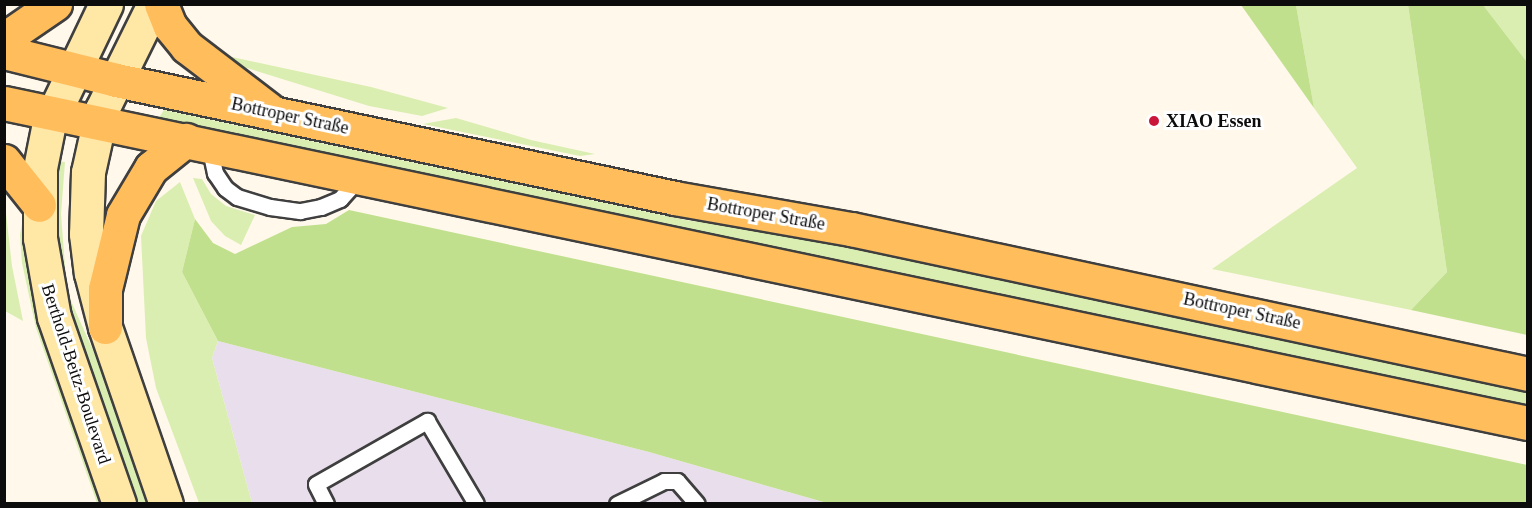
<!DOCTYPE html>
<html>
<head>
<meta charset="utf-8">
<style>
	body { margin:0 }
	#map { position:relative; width:1532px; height:508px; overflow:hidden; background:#fff8eb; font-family:"Times New Roman",serif }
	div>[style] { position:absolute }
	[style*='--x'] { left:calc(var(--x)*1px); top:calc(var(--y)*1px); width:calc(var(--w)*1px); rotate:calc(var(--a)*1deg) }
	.industrial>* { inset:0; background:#e9dfec }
	.green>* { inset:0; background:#daeeb1 }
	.forest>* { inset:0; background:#c0e08e }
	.roads { filter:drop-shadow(2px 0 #3f3f3f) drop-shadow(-2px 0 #3f3f3f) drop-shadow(0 2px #3f3f3f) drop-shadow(0 -2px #3f3f3f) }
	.lane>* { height:15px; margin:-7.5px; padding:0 7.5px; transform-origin:7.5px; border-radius:7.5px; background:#fff }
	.secondary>* { height:33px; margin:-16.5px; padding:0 16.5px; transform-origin:16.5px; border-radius:16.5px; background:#ffe7a6 }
	.primary>* { height:33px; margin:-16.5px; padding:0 16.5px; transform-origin:16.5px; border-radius:16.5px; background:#ffbd5b }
	.dots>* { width:16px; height:16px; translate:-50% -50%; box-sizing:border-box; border:3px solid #fff; border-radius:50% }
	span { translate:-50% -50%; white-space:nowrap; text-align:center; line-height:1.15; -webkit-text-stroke:6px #fff; paint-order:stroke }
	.street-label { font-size:18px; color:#0c0c0c }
	.poi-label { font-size:18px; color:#0c0c0c; font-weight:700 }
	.left { translate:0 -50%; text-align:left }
	.frame { position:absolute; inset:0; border:6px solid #0c0c0c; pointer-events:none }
</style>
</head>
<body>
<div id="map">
	<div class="industrial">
		<div style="clip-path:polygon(218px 341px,649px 452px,827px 503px,252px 503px,212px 358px)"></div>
	</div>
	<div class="green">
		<div style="clip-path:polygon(1296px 5px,1408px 5px,1447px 272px,1411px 310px,1212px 269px,1357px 168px,1314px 108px)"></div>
		<div style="clip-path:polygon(1483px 5px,1527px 5px,1527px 62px)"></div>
		<div style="clip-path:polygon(232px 57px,371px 87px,448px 108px,422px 116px,369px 106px,231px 63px)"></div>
		<div style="clip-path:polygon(164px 110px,690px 221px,776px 228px,1527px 388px,1527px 406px,158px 119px)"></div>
		<div style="clip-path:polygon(456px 118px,531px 140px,595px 154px,580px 156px,423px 124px)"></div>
		<div style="clip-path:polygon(56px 161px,65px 162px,61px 214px,67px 292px,117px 404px,152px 503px,133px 503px,81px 357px,56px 270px)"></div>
		<div style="clip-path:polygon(193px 178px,202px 179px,211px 194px,226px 206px,255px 215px,241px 245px,225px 236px,211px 221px)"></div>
		<div style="clip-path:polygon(180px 182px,195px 219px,182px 272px,218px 341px,212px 358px,252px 503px,199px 503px,156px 388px,146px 338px,141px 236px,156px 201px)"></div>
		<div style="clip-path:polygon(5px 204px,12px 266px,23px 321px,5px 311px)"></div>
		<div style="clip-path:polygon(23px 218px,27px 218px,105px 503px,97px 503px,36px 328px,22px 263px,20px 235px)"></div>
	</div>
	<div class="forest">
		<div style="clip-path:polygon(1241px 5px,1296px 5px,1314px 108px)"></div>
		<div style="clip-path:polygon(1408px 5px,1483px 5px,1527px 62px,1527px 335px,1411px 310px,1447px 272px)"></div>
		<div style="clip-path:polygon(349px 210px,1527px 465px,1527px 503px,827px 503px,649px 452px,218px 341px,182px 272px,195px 219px,213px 243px,235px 254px,292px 227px,326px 224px)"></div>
	</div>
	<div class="roads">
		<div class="lane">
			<div style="--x:209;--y:145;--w:29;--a:78"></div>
			<div style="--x:215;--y:173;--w:18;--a:56"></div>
			<div style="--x:225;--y:188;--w:15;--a:37"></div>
			<div style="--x:237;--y:197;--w:34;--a:17"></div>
			<div style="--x:270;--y:207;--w:30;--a:8"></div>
			<div style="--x:300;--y:211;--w:21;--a:-11"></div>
			<div style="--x:321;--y:207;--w:21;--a:-23"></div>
			<div style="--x:340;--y:199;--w:28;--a:-48"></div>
			<div style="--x:326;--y:504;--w:22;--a:-117"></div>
			<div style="--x:316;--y:484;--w:128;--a:-29.6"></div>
			<div style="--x:427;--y:421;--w:96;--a:59.4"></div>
			<div style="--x:617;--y:504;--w:52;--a:-26.1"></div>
			<div style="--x:664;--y:481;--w:13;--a:0"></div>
			<div style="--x:677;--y:481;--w:30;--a:49"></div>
		</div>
		<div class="secondary">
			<div style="--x:106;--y:4;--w:132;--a:115.6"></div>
			<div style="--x:49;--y:123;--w:46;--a:101.3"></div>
			<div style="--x:40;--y:168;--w:70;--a:90"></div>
			<div style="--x:40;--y:238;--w:80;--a:80"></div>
			<div style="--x:54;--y:317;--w:198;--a:70.8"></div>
			<div style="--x:154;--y:4;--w:117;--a:116.3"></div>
			<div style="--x:102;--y:109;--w:65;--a:102.5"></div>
			<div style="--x:88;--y:172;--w:62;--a:91.8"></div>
			<div style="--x:86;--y:234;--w:39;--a:83"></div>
			<div style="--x:91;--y:273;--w:56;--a:75.5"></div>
			<div style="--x:105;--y:327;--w:187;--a:71"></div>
		</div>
		<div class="primary">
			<div style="--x:161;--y:4;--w:24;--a:68"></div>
			<div style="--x:170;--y:26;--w:27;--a:51"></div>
			<div style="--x:187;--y:47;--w:102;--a:37.4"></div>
			<div style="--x:4;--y:39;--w:62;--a:-34.5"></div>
			<div style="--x:4;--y:52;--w:115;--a:14"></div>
			<div style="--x:116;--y:80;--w:571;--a:11.92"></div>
			<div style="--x:675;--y:198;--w:179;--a:10"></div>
			<div style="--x:851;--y:229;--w:692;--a:12.09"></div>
			<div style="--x:4;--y:103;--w:1557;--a:11.86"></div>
			<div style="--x:4;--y:161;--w:56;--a:51.5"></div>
			<div style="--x:105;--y:327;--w:38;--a:-90"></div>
			<div style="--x:105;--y:289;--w:76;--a:-76.3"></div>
			<div style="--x:123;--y:215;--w:55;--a:-59.2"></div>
			<div style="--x:151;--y:168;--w:45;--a:-38.7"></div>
		</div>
	</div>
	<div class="dots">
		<div style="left:1154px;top:121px;background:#ca163b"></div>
	</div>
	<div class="street-label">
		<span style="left:290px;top:116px;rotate:12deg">Bottroper Straße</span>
		<span style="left:766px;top:214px;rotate:10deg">Bottroper Straße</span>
		<span style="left:1242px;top:311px;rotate:12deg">Bottroper Straße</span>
		<span style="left:76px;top:374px;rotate:72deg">Berthold-Beitz-Boulevard</span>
	</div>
	<div class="poi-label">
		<span class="left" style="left:1166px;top:121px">XIAO Essen</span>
	</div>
	<div class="frame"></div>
</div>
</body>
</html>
